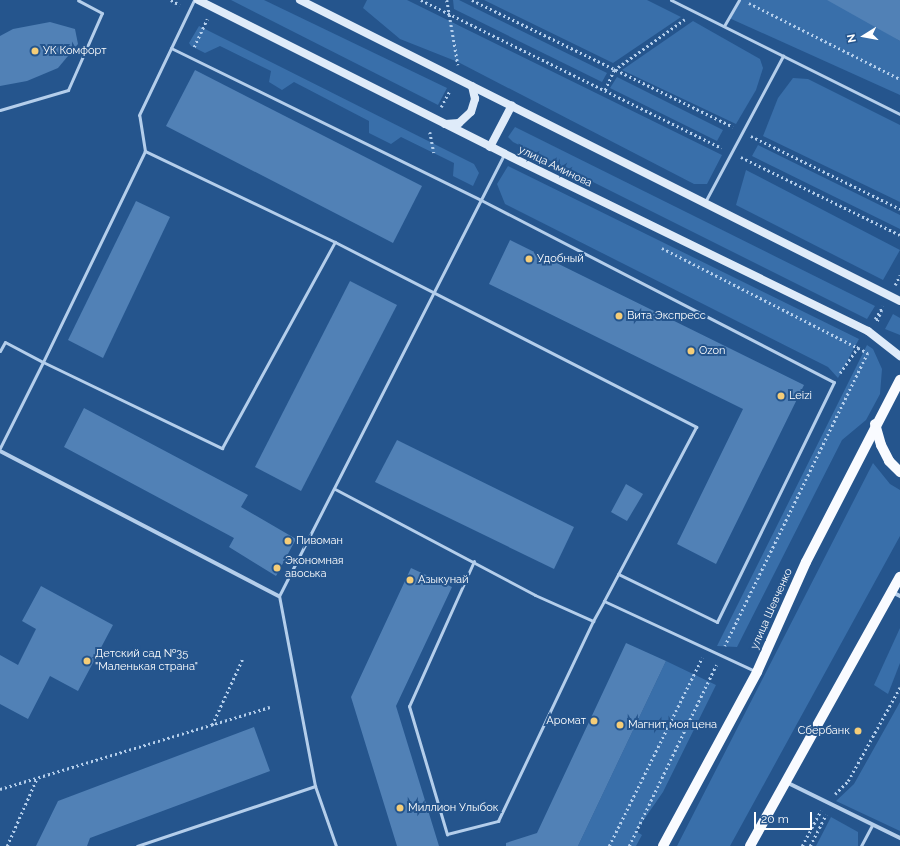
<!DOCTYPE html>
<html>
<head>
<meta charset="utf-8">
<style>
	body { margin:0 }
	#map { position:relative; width:900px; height:846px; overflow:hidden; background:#25558d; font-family:Raleway,sans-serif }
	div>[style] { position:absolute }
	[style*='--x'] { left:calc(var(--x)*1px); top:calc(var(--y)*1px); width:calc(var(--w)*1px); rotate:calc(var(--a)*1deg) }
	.green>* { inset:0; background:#396faa }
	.building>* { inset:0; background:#5181b6 }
	.path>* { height:2.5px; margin-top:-1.25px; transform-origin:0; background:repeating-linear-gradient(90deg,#b4ceeb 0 2px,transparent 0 5px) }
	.lane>* { height:3px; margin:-1.5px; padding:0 1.5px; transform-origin:1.5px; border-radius:1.5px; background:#b4ceeb }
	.street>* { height:4px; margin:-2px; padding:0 2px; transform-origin:2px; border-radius:2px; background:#b4ceeb }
	.secondary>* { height:8px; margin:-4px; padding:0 4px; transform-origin:4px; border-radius:4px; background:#dfebf9 }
	.primary>* { height:10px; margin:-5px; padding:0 5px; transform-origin:5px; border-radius:5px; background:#f9fbff }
	.dots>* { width:11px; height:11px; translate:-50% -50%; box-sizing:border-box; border:2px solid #25558d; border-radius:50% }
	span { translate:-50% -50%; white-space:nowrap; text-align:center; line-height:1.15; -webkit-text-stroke:4px #25558d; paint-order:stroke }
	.poi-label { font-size:11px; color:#fff }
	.left { translate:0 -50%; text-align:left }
	.right { translate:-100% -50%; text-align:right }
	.street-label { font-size:11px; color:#fff }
	.north { position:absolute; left:844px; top:16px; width:40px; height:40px; -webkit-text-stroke:3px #25558d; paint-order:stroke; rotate:259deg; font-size:11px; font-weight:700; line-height:16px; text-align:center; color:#fff }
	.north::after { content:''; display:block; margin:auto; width:14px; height:18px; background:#fff; clip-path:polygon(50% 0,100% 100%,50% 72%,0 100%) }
	.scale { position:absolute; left:754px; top:812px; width:58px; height:18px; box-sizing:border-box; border:2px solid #fff; border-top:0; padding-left:5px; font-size:12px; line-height:14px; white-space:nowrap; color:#fff; -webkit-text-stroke:3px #25558d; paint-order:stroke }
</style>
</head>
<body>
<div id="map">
	<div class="green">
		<div style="clip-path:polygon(231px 0,264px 0,447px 88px,438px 105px)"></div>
		<div style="clip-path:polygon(367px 0,407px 0,722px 155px,707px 184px,694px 184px,458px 62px,400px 39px,363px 8px)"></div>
		<div style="clip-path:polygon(453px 0,459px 0,607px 73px,602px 82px,454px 9px)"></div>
		<div style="clip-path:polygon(484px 0,647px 0,681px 17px,613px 63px)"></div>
		<div style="clip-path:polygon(739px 0,832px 0,900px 41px,900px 95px,729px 18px)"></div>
		<div style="clip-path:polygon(693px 21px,760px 59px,763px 68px,756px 90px,736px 124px,622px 70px)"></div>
		<div style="clip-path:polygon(199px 26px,474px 164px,479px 173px,473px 186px,453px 176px,454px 163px,401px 137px,391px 144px,369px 133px,369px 121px,294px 82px,282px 90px,269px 82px,271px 71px,220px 46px,205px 53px,191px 46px,189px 43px)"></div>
		<div style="clip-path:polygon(617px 77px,723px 130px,717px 141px,610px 88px)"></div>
		<div style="clip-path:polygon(793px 78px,808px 79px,900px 125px,900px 202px,763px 136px,778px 98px)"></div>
		<div style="clip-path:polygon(515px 127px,875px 306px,867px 319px,513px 142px,508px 137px)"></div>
		<div style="clip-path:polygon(758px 145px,900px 215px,900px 229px,752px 156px)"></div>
		<div style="clip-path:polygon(508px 166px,859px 339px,838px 378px,828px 367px,505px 204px,497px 184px)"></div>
		<div style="clip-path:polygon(746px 170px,900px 250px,883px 280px,736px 205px)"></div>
		<div style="clip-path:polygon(893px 314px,900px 318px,900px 335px,885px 329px)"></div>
		<div style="clip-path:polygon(867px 345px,873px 349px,882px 369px,880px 394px,866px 420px,842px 440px,737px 647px,717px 646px)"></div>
		<div style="clip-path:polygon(873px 463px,890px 484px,900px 490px,900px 536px,730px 846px,677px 846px)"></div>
		<div style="clip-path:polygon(900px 628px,900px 663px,888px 694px,874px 685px)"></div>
		<div style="clip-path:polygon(666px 661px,716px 685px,663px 792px,636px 831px,642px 835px,636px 846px,578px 846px)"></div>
		<div style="clip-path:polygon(900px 702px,900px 831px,836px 801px,854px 784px)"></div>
		<div style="clip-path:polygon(831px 817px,858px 832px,858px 846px,816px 846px)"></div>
	</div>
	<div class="building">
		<div style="clip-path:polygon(827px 0,900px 0,900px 41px)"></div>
		<div style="clip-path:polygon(50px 22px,75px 29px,78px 44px,58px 68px,27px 81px,0 86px,0 36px,13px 29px)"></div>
		<div style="clip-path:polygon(195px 70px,422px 186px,393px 243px,166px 126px)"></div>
		<div style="clip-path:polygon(136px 201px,170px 217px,103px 358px,68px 340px)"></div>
		<div style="clip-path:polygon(510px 240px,804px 385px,716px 564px,677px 544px,743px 409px,489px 284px)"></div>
		<div style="clip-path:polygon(350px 281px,397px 305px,301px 491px,255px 467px)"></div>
		<div style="clip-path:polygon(84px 408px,248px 495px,241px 507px,296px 539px,276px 576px,229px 547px,234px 538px,64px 447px)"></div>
		<div style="clip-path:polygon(397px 440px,574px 527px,554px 569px,375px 482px)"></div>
		<div style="clip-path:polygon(626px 484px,643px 494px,627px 521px,611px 512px)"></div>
		<div style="clip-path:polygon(411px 568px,452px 587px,396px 706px,439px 846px,397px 846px,351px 697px)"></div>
		<div style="clip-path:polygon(41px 586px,113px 625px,78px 691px,50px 676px,28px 719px,0 704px,0 655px,18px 665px,36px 629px,22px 621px)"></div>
		<div style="clip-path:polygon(626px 643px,666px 661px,578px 846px,506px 846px,506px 843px,537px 833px)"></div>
		<div style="clip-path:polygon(254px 727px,270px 771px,90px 838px,87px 846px,36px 846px,58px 801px)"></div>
	</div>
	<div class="path">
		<div style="--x:171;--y:0;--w:10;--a:29"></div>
		<div style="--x:421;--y:0;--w:335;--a:26.2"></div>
		<div style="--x:447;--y:0;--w:66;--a:80.4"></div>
		<div style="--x:472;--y:0;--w:290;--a:25.9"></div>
		<div style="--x:749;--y:3;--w:169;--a:26.7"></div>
		<div style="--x:194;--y:47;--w:31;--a:-65"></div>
		<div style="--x:605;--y:90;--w:22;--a:-66"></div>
		<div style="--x:614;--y:70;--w:87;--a:-35.7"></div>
		<div style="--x:441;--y:107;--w:19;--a:-62"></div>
		<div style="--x:430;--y:132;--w:21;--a:79"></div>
		<div style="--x:751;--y:136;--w:166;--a:26.1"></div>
		<div style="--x:741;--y:157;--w:177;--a:26.1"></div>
		<div style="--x:662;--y:248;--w:231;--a:27"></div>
		<div style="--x:868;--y:353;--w:326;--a:116"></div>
		<div style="--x:895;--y:285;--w:11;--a:-63"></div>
		<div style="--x:875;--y:319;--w:15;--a:-58"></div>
		<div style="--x:877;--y:321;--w:14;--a:-69"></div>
		<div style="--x:840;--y:373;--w:33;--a:-55"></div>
		<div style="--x:212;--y:725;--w:72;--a:-65.2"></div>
		<div style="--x:0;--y:789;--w:282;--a:-16.9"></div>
		<div style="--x:835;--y:794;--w:18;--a:-45"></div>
		<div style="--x:848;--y:781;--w:107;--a:-61"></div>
		<div style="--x:7;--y:846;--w:74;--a:-66.2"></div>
		<div style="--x:609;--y:846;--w:210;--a:-63.7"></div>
		<div style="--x:629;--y:846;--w:201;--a:-64.3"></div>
		<div style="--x:802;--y:846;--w:40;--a:-62"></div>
		<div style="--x:810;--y:846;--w:35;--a:-63"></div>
	</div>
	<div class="lane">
		<div style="--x:671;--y:0;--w:256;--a:26.5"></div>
		<div style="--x:724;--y:26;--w:30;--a:-60"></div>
		<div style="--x:171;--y:48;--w:345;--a:26.1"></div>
		<div style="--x:481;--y:200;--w:397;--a:27.3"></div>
		<div style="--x:834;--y:382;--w:267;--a:116"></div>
		<div style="--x:717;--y:622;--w:110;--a:-154.1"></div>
		<div style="--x:0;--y:110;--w:71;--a:-16.4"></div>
		<div style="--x:68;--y:90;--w:84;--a:-66.2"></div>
		<div style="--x:102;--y:13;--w:27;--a:-152"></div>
		<div style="--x:145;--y:151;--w:36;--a:-99"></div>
		<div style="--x:139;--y:115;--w:127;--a:-64.4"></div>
		<div style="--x:705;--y:202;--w:166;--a:-61.9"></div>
		<div style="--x:335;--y:242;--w:211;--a:-154.4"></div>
		<div style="--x:145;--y:151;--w:234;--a:115.8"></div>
		<div style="--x:43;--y:362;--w:199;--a:25.7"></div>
		<div style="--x:222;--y:448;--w:235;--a:-61.3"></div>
		<div style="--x:335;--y:242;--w:406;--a:27.1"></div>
		<div style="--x:696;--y:427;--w:197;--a:117.9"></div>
		<div style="--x:0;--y:351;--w:10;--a:-61"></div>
		<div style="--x:5;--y:342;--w:43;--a:27.8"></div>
		<div style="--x:43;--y:362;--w:96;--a:116.6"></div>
		<div style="--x:335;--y:489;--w:226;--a:27.9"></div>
		<div style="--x:535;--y:595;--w:64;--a:24.1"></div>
		<div style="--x:593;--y:621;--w:23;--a:-61"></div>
		<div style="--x:604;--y:601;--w:166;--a:24.9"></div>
		<div style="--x:474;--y:561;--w:159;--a:114.1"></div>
		<div style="--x:409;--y:706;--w:134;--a:73.5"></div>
		<div style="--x:447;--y:834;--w:53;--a:-14.3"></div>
		<div style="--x:498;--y:821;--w:221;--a:-64.6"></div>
		<div style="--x:137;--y:846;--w:188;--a:-18.6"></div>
		<div style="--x:336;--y:846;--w:64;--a:-109.3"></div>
		<div style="--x:315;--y:786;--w:193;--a:-100.7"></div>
		<div style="--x:279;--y:596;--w:495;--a:-63"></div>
		<div style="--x:861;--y:846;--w:24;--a:-62"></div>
	</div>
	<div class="street">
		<div style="--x:0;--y:451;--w:314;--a:27.5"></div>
		<div style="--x:892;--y:592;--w:9;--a:27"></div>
		<div style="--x:786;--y:782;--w:127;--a:26.2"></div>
	</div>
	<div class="secondary">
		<div style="--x:198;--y:0;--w:343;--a:26.6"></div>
		<div style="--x:505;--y:154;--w:404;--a:26"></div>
		<div style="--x:868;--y:331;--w:41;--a:38"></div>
		<div style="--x:300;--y:0;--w:671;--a:26.64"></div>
		<div style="--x:445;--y:124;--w:14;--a:-4"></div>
		<div style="--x:459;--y:123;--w:16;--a:-43"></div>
		<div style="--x:471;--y:112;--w:14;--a:-73"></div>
		<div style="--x:475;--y:99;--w:13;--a:-103"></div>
		<div style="--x:490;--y:147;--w:47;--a:-62.4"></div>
	</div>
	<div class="primary">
		<div style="--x:875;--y:424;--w:22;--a:74"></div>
		<div style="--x:881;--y:445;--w:18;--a:63"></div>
		<div style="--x:889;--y:461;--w:16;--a:45"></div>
		<div style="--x:663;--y:846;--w:198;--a:-61.6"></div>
		<div style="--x:757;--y:672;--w:120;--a:-66"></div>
		<div style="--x:806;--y:562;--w:205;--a:-62.7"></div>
		<div style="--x:750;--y:846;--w:308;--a:-60.9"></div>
	</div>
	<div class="dots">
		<div style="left:35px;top:51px;background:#f5cd78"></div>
		<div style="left:529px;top:259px;background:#f5cd78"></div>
		<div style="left:619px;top:316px;background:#f5cd78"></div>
		<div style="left:691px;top:351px;background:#f5cd78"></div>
		<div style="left:781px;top:396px;background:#f5cd78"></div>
		<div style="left:288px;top:541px;background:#f5cd78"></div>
		<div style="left:277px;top:568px;background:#f5cd78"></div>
		<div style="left:410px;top:580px;background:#f5cd78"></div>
		<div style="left:87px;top:661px;background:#f5cd78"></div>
		<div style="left:594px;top:721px;background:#f5cd78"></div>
		<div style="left:620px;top:725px;background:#f5cd78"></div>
		<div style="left:858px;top:731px;background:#f5cd78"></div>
		<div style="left:400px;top:808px;background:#f5cd78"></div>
	</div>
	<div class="poi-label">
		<span class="left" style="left:43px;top:51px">УК Комфорт</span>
		<span class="left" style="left:537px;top:259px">Удобный</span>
		<span class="left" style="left:627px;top:316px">Вита Экспресс</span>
		<span class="left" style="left:699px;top:351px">Ozon</span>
		<span class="left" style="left:789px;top:396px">Leizi</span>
		<span class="left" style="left:296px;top:541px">Пивоман</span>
		<span class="left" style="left:285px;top:568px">Экономная<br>авоська</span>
		<span class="left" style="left:418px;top:580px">Азыкунай</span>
		<span class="left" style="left:95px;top:661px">Детский сад №35<br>"Маленькая страна"</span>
		<span class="right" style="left:586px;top:721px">Аромат</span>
		<span class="left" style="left:628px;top:725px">Магнит моя цена</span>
		<span class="right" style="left:850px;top:731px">Сбербанк</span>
		<span class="left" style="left:408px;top:808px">Миллион Улыбок</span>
	</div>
	<div class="street-label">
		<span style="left:555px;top:167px;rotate:26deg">улица Аминова</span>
		<span style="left:772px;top:609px;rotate:-66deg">улица Шевченко</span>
	</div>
	<div class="north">N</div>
	<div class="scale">20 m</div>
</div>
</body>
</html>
